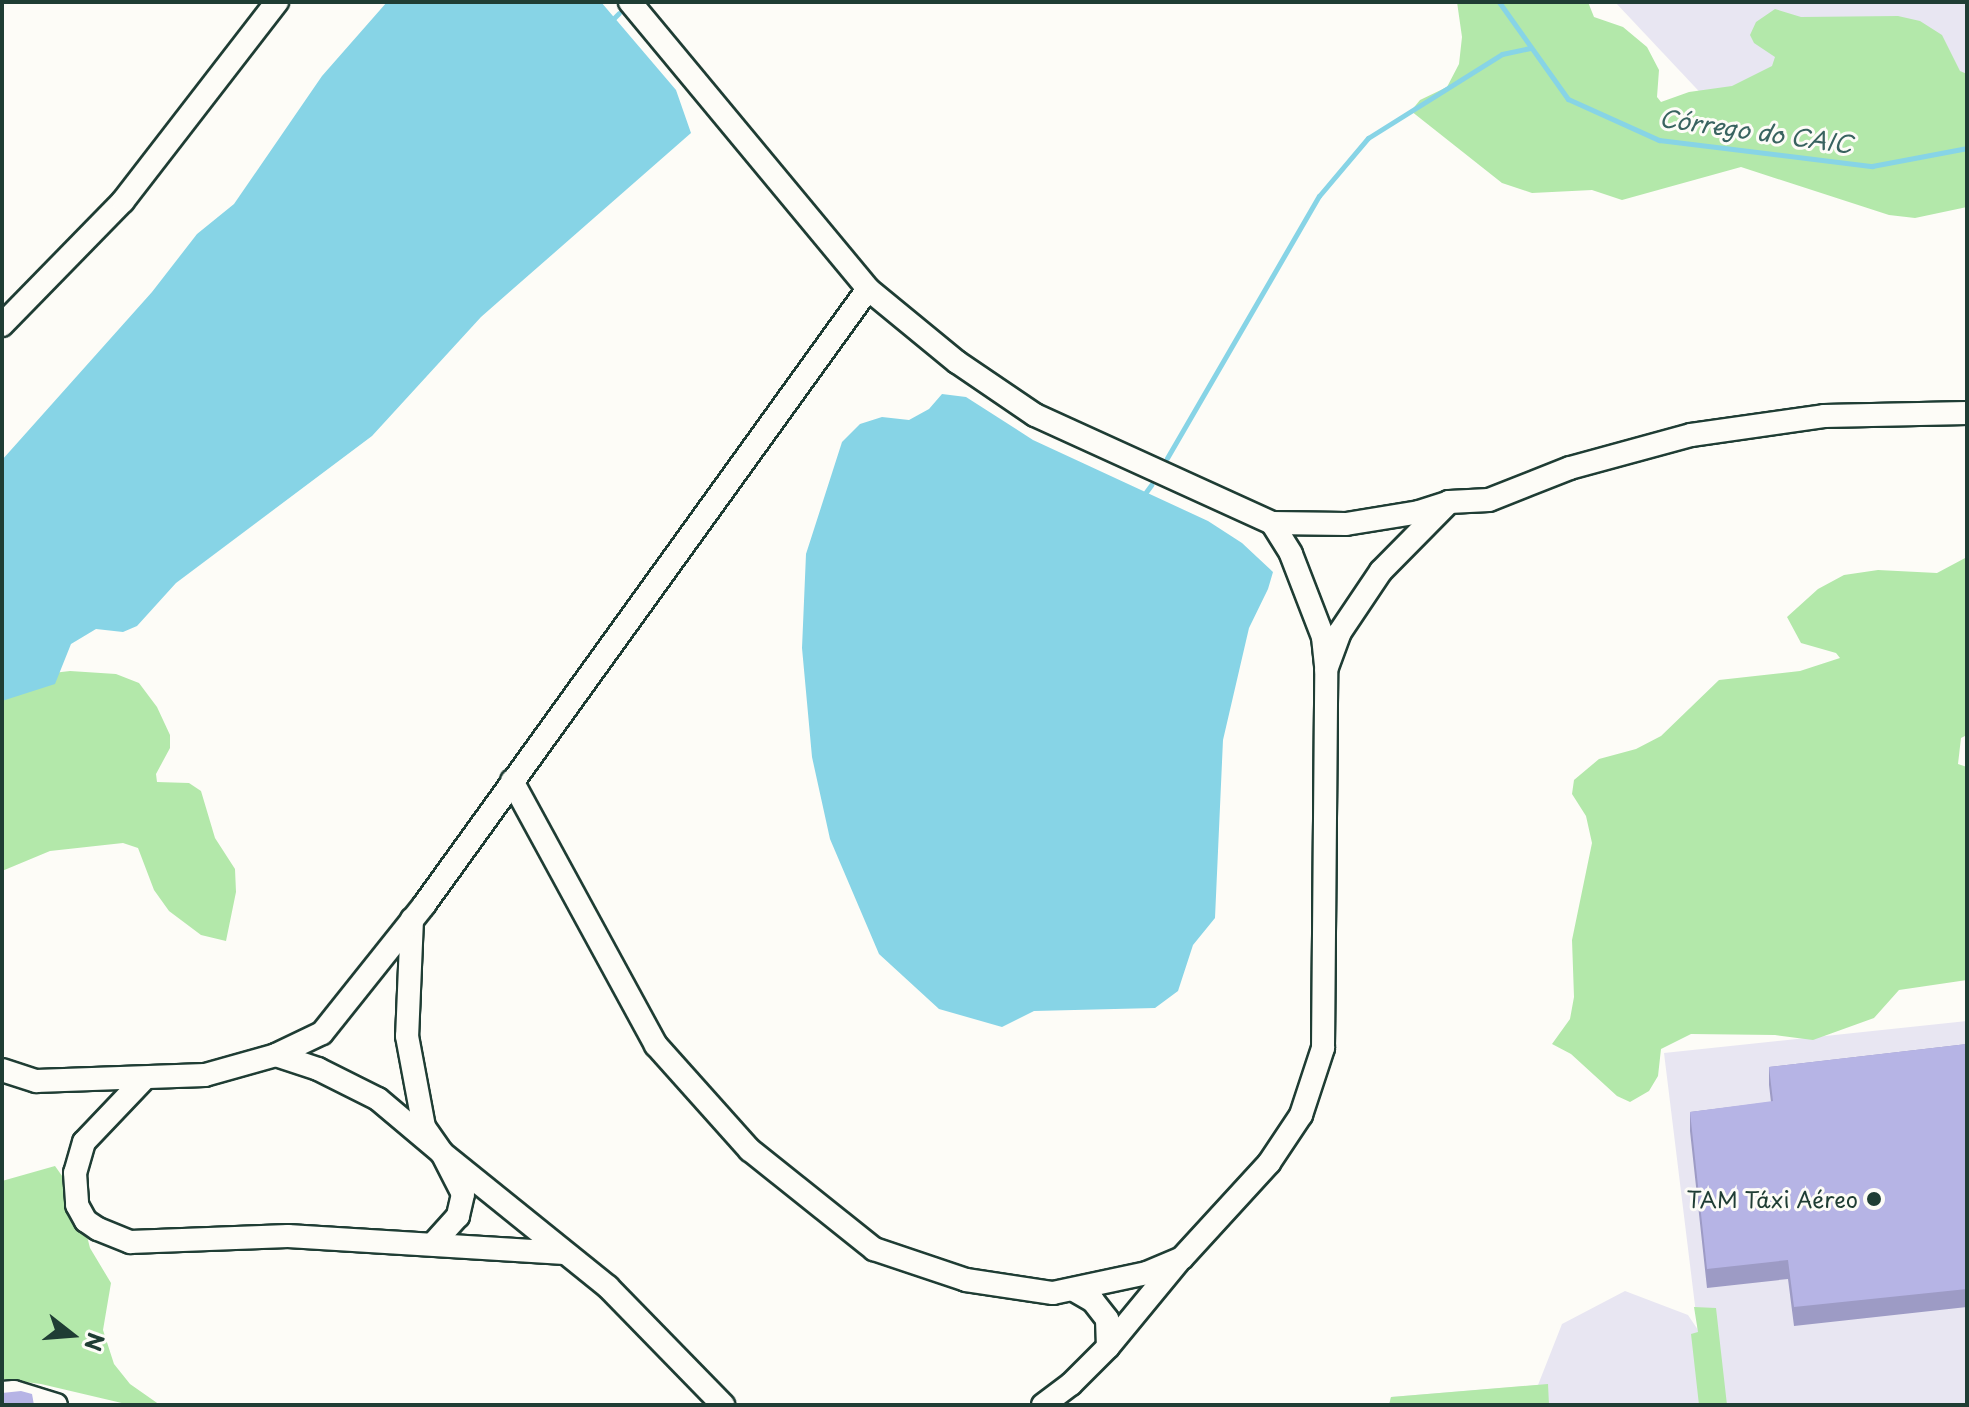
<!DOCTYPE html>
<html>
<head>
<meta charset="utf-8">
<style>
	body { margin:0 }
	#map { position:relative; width:1969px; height:1407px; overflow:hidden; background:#fdfcf7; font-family:"Playpen Sans",sans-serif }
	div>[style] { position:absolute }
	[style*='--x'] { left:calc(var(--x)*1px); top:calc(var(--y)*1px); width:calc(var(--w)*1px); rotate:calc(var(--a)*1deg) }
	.built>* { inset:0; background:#e8e6f2 }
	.green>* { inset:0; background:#b3e8aa }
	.water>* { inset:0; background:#87d4e6 }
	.stream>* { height:5px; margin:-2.5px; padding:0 2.5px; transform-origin:2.5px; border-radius:2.5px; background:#87d4e6 }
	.roads { filter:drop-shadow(2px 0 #1f3d34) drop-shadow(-2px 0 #1f3d34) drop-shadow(0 2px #1f3d34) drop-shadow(0 -2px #1f3d34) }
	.minor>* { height:22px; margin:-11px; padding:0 11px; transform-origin:11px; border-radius:11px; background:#fdfcf7 }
	.wall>* { inset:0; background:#9d9bc5 }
	.building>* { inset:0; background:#b6b4e5 }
	.dots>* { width:22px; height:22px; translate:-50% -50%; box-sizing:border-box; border:4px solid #fdfcf7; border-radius:50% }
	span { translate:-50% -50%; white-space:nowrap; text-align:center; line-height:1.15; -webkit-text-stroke:6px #fdfcf7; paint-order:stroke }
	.poi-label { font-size:22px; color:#1f3d34 }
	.right { translate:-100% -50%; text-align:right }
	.water-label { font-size:24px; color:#396360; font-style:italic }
	.frame { position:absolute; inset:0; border:4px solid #1f3d34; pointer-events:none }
	.north { position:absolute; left:32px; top:1295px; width:80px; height:80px; -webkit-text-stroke:6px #fdfcf7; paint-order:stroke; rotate:107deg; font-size:22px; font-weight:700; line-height:32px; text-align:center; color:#1f3d34 }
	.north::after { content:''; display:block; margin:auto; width:28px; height:36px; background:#1f3d34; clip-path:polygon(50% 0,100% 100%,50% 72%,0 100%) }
</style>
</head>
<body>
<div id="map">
	<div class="built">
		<div style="clip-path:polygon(1615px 2px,1967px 2px,1967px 83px,1710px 103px)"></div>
		<div style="clip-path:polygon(1967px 1021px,1967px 1405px,1389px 1405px,1391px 1397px,1538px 1385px,1562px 1324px,1625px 1291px,1688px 1315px,1698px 1330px,1664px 1053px)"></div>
	</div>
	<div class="green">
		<div style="clip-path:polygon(1457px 2px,1588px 2px,1594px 17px,1623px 27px,1647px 47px,1659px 70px,1657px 97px,1661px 102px,1689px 92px,1732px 86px,1772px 66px,1775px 57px,1754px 43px,1750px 35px,1756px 22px,1775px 9px,1801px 17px,1898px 16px,1920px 21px,1942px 35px,1960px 71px,1967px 74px,1967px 207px,1915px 218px,1889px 215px,1741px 167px,1622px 200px,1592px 190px,1532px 193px,1502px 183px,1411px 111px,1420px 100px,1447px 87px,1459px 64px,1462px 37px)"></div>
		<div style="clip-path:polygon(1967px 557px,1967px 735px,1961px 738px,1958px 764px,1967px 767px,1967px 980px,1899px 990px,1874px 1018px,1813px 1040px,1775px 1035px,1691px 1034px,1661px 1049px,1658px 1076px,1649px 1091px,1630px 1102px,1617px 1096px,1571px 1054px,1552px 1044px,1570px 1019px,1574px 997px,1572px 940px,1592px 843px,1586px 816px,1572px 794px,1574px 780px,1599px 759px,1636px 749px,1661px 736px,1719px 680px,1800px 671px,1840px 658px,1836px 653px,1801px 643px,1787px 617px,1818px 589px,1844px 575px,1878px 570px,1937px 573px)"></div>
		<div style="clip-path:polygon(70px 671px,116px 674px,139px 683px,157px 707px,170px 735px,170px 748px,156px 774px,157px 782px,189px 783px,201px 791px,215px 838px,235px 869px,236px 892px,226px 941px,201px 935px,169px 911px,154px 890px,138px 848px,123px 843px,50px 851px,2px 871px,2px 679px)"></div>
		<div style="clip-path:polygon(55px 1166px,77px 1197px,90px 1248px,111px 1283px,103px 1330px,114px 1364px,130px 1384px,160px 1405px,126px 1404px,41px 1384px,2px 1379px,2px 1181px)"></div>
		<div style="clip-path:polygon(1694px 1307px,1716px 1308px,1727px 1405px,1699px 1405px,1691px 1334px,1698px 1332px)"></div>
		<div style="clip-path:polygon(1548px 1384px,1549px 1405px,1389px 1405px,1391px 1397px)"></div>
	</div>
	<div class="water">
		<div style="clip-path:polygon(387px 2px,601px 2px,676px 90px,691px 133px,481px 317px,372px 436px,176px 583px,137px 626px,123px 632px,96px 629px,71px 644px,55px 684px,2px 701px,2px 460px,152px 292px,197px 234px,234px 204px,322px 76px)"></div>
		<div style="clip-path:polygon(942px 394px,966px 397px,1033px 440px,1208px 521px,1242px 543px,1273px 572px,1268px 589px,1249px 628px,1223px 740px,1215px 918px,1193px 945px,1178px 991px,1155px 1008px,1034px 1011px,1002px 1027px,939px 1009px,879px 954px,830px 839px,812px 757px,802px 648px,806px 554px,842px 442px,860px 424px,882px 417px,909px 420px,929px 409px)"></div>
	</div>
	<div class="stream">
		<div style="--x:1499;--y:2;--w:119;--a:54.6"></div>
		<div style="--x:1568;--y:99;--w:100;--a:24.3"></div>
		<div style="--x:1659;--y:140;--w:215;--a:7"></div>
		<div style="--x:1872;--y:166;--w:97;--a:-10.7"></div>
		<div style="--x:614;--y:18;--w:7;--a:-45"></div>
		<div style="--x:1167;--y:458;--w:303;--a:-59.9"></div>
		<div style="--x:1319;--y:196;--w:76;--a:-49.8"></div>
		<div style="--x:1368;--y:138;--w:158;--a:-32.1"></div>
		<div style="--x:1502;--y:54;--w:29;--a:-12"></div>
		<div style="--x:1146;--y:492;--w:9;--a:-54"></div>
	</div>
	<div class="roads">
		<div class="minor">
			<div style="--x:630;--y:2;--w:373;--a:50.3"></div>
			<div style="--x:868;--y:289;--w:115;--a:39.4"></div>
			<div style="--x:957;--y:362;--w:94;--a:34.2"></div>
			<div style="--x:1035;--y:415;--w:260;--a:24.5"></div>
			<div style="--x:1272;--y:523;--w:74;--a:0.8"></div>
			<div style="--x:1346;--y:524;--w:74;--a:-9.3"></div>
			<div style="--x:1419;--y:512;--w:32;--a:-18"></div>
			<div style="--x:1449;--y:502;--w:40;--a:-2.9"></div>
			<div style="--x:1489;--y:500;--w:87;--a:-21.6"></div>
			<div style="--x:1570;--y:468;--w:125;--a:-15.3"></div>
			<div style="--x:1691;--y:435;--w:134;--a:-8.1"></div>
			<div style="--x:1824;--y:416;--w:143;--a:-1.2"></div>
			<div style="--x:2;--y:325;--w:173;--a:-45.7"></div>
			<div style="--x:123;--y:201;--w:252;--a:-52.3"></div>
			<div style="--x:1272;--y:523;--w:36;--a:58"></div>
			<div style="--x:1291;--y:554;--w:89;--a:68.9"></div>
			<div style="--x:1323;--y:637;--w:28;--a:84"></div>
			<div style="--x:512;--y:781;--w:301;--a:61.4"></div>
			<div style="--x:656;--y:1045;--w:141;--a:48.2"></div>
			<div style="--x:750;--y:1150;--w:159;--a:38.6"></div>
			<div style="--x:874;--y:1249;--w:97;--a:18.6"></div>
			<div style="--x:966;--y:1280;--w:88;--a:8.5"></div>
			<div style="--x:1053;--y:1293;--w:96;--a:-12"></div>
			<div style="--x:1147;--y:1273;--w:38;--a:-23"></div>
			<div style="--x:1182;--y:1258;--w:129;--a:-47.5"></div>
			<div style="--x:1269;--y:1163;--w:58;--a:-56.3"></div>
			<div style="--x:1301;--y:1115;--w:71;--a:-71.8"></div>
			<div style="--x:1323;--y:1048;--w:378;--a:-89.5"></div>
			<div style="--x:1326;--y:670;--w:40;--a:-69.8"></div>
			<div style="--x:1340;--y:632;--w:73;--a:-56.1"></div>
			<div style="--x:1381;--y:571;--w:97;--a:-45.4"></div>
			<div style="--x:412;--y:919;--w:117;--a:92.4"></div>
			<div style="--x:407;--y:1036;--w:93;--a:79.4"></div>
			<div style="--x:424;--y:1127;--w:32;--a:55"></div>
			<div style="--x:442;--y:1153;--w:213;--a:38.9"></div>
			<div style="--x:608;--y:1287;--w:165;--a:45.7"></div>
			<div style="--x:276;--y:1055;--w:44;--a:18.4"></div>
			<div style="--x:318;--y:1069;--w:67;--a:26.6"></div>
			<div style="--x:378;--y:1099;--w:84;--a:40.2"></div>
			<div style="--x:442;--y:1153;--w:46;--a:62.9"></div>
			<div style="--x:463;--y:1194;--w:23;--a:103"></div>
			<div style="--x:458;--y:1216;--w:38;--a:132"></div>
			<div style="--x:2;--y:1070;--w:36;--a:18"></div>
			<div style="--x:36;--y:1081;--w:169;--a:-2"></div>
			<div style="--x:205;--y:1075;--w:74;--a:-15.7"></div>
			<div style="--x:276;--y:1055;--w:51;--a:-25.6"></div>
			<div style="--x:322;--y:1033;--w:164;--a:-51.4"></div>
			<div style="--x:424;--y:905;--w:759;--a:-54.22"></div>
			<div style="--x:145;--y:1078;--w:88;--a:133.6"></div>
			<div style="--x:84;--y:1142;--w:32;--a:106"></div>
			<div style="--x:75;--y:1173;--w:32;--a:86"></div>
			<div style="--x:77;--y:1205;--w:18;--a:61"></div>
			<div style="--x:86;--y:1221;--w:14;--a:34"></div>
			<div style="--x:98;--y:1229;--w:35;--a:22"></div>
			<div style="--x:130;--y:1242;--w:158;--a:-2.2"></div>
			<div style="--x:288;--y:1236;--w:277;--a:3.5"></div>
			<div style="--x:1074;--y:1290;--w:22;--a:30"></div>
			<div style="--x:1093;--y:1301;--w:23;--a:52"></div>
			<div style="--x:1107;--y:1319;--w:28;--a:88"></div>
			<div style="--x:2;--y:1393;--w:12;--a:-5"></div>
			<div style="--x:14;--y:1392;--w:44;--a:17.2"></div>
			<div style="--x:1043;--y:1405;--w:35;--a:-37"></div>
			<div style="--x:1071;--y:1384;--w:52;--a:-45"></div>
			<div style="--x:1108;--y:1347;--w:110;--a:-50.5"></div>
		</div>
	</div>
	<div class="wall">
		<div style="clip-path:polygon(1967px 1044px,1967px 1307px,1794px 1326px,1788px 1279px,1707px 1288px,1690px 1131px,1690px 1112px,1771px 1102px,1769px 1085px,1769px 1067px)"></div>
	</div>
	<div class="building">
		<div style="clip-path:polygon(1967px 1044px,1967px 1289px,1794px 1307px,1788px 1260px,1707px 1269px,1690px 1112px,1773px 1101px,1769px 1067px)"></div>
		<div style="clip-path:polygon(21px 1391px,32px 1394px,34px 1405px,2px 1405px,2px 1393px)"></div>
	</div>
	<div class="dots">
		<div style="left:1874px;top:1199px;background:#1f3d34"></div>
	</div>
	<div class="poi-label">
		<span class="right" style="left:1858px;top:1199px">TAM Táxi Aéreo</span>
	</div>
	<div class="water-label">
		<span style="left:1756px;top:131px;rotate:8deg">Córrego do CAIC</span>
	</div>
	<div class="frame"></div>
	<div class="north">N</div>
</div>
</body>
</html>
